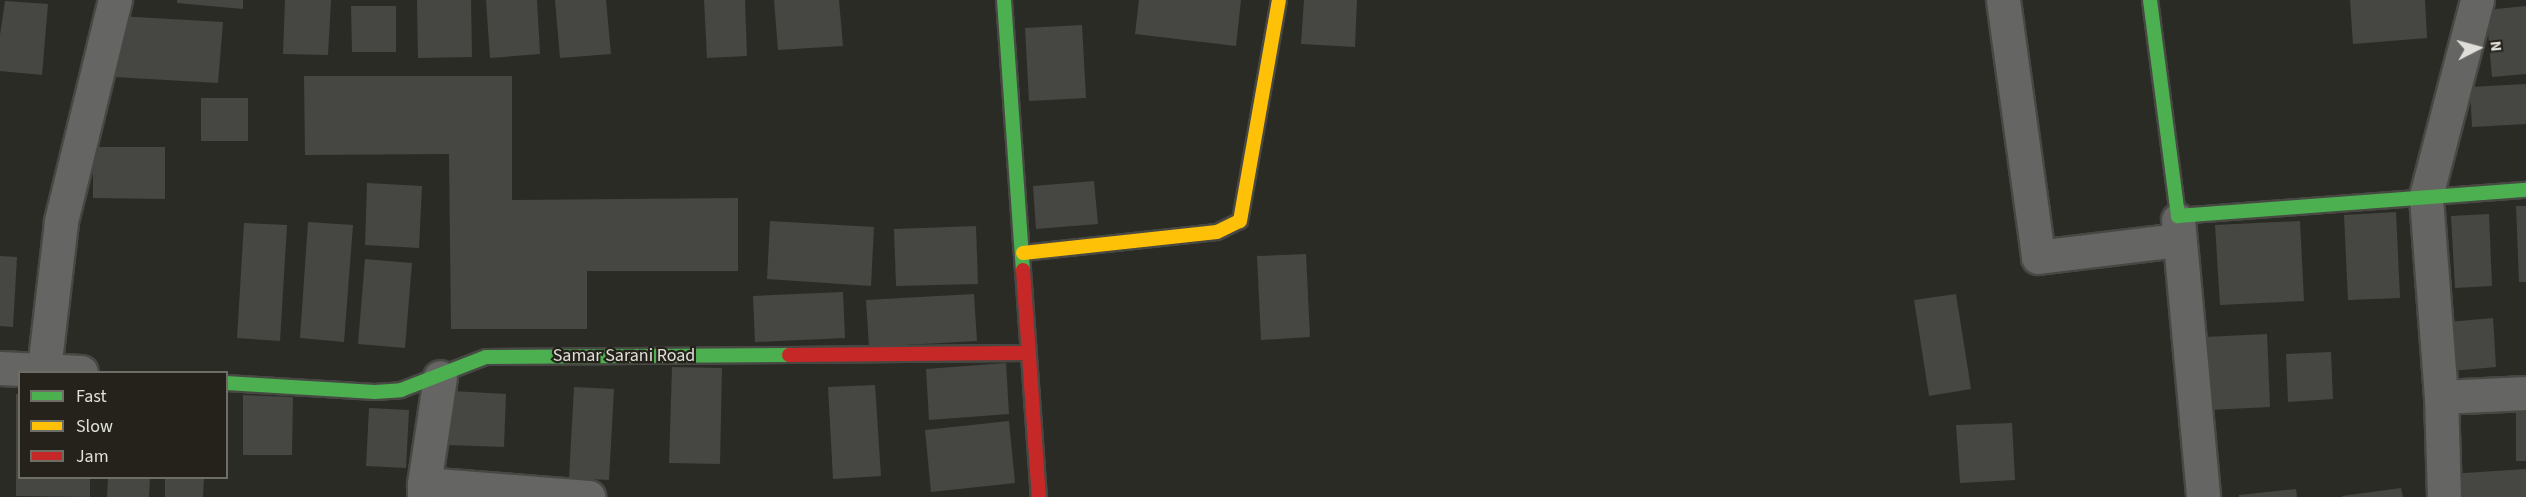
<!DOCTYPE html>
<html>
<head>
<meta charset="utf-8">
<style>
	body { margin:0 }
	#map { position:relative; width:2526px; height:497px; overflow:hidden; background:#2b2b26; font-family:"Source Sans 3",sans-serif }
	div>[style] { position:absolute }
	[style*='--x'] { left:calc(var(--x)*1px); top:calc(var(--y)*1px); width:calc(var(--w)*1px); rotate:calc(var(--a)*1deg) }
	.building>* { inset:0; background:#464642 }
	.roads { filter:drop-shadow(2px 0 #474743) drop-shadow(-2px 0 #474743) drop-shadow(0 2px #474743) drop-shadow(0 -2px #474743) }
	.street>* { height:33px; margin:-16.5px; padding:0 16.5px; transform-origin:16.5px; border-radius:16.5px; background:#656563 }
	.fast>* { height:14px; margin:-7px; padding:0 7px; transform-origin:7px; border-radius:7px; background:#4caf50 }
	.slow>* { height:14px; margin:-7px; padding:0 7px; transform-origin:7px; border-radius:7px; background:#ffc107 }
	.jam>* { height:14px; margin:-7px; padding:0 7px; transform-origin:7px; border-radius:7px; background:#c62828 }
	span { translate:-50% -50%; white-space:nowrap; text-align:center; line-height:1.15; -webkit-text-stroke:4.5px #24221a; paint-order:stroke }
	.street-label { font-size:18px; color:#e0dfd9 }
	.legend { position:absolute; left:18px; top:371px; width:210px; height:108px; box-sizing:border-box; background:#24221a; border:2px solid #6f6e66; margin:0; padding:8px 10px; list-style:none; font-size:18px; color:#e0dfd9 }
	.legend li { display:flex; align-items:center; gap:12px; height:30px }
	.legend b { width:30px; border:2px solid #6f6e66 }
	.north { position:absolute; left:2448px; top:18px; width:60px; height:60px; -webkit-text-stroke:4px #24221a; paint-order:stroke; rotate:84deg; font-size:16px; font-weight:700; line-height:24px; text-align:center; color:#e0dfd9 }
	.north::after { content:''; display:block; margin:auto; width:21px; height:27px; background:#e0dfd9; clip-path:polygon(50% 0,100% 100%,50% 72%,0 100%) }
</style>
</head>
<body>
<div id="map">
	<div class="building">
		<div style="clip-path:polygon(177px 0,243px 0,243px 9px,177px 3px)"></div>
		<div style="clip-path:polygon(285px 0,331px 0,328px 55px,283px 54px)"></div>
		<div style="clip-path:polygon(417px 0,471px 0,472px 57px,418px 58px)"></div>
		<div style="clip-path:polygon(486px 0,537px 0,540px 54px,490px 58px)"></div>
		<div style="clip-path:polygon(555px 0,606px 0,611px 54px,560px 58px)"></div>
		<div style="clip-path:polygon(704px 0,745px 0,747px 56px,707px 58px)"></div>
		<div style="clip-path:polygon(774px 0,839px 0,843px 46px,778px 50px)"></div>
		<div style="clip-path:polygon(1139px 0,1241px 0,1236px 46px,1135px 34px)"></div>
		<div style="clip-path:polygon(1304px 0,1357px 0,1355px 47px,1301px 44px)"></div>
		<div style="clip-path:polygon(2350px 0,2425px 0,2427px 38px,2353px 44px)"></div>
		<div style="clip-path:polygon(5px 1px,48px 4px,42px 75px,0 71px,0 35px)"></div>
		<div style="clip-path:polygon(351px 6px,396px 6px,396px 52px,352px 52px)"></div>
		<div style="clip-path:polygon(2526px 6px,2526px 74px,2492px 77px,2486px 10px)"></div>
		<div style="clip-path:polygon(118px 16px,223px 22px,218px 83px,114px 77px)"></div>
		<div style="clip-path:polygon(1082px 25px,1086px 98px,1029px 101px,1025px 28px)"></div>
		<div style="clip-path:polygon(304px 76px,512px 76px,512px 200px,738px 198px,738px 271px,587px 271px,587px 329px,451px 329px,449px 154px,305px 155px)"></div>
		<div style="clip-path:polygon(2526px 84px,2526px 124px,2472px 127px,2470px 87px)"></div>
		<div style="clip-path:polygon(201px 98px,248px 98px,248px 141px,201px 141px)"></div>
		<div style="clip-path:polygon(93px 147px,165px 147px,165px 199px,93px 198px)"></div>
		<div style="clip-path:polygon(1094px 181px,1098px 224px,1036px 229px,1033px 186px)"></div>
		<div style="clip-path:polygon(367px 183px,422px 186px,419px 248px,365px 245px)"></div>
		<div style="clip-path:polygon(2516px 206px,2526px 206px,2526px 282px,2519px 282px)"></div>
		<div style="clip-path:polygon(2396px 212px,2400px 298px,2348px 300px,2344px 215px)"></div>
		<div style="clip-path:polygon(2489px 214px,2492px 286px,2455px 288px,2451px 216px)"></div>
		<div style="clip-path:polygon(770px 221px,874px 227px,871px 286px,767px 279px)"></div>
		<div style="clip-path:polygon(2300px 221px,2304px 301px,2220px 305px,2215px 225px)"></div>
		<div style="clip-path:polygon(308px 222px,353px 225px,344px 342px,300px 338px)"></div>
		<div style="clip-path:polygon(244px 223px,287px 225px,280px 341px,237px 338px)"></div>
		<div style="clip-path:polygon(976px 226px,978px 284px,896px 286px,894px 229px)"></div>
		<div style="clip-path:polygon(1306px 254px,1310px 337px,1261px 340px,1257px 256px)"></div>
		<div style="clip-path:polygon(0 256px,17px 257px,13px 327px,0 326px)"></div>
		<div style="clip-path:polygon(365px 259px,412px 263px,405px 348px,358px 344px)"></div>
		<div style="clip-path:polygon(843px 292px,845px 338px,755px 342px,753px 296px)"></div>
		<div style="clip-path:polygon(974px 294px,977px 341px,869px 347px,866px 300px)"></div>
		<div style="clip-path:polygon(1956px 294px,1971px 389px,1929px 396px,1914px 300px)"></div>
		<div style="clip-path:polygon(2493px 318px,2496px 367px,2451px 371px,2448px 322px)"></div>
		<div style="clip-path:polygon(2267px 334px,2270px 407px,2209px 410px,2205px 337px)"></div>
		<div style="clip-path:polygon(2331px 352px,2333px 399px,2288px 402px,2286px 354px)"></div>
		<div style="clip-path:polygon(1006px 363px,1009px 414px,929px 420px,926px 369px)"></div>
		<div style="clip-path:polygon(672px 367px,722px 368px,720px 464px,669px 463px)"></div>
		<div style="clip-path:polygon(875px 385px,881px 476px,833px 479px,828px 387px)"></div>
		<div style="clip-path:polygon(574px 387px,614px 389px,609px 480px,569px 478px)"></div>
		<div style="clip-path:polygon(452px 391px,506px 394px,504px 447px,449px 445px)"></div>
		<div style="clip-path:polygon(16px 394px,20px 394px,20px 478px,90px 478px,90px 497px,16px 496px)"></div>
		<div style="clip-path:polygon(243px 395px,293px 397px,292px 455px,243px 455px)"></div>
		<div style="clip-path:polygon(369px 408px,409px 410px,406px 468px,366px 466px)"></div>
		<div style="clip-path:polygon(2516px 408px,2526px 408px,2526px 461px,2516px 461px)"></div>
		<div style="clip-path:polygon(1009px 421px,1015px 483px,931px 492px,925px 430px)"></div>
		<div style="clip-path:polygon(2012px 423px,2015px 480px,1960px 483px,1956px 425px)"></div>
		<div style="clip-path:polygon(2526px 469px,2526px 497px,2450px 497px,2449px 474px)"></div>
		<div style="clip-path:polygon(108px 478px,150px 478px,149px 497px,107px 497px)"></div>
		<div style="clip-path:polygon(165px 478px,204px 478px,203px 497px,165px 497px)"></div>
		<div style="clip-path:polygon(2401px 488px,2403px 497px,2342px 497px,2342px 496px)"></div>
		<div style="clip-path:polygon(2296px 489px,2297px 497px,2239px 497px,2239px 495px)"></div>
	</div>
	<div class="roads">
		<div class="street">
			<div style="--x:2003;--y:0;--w:259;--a:82.2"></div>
			<div style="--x:2038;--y:257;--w:142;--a:-6.9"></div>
			<div style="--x:2178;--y:220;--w:278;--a:84.8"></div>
			<div style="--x:0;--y:368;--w:81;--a:2.8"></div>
			<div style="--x:44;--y:369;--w:149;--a:-83.4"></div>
			<div style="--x:61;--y:221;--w:228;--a:-76.3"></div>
			<div style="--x:2441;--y:397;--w:202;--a:-94.3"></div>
			<div style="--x:2426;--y:196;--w:203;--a:-75.4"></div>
			<div style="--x:424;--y:484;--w:165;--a:4.5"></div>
			<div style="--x:424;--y:497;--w:13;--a:-90"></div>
			<div style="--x:424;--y:484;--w:108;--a:-81.5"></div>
			<div style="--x:2444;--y:497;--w:100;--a:-91.7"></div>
			<div style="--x:2441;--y:397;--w:85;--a:-2.7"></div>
		</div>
		<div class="fast">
			<div style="--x:1004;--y:0;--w:271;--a:86"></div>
			<div style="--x:2150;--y:0;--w:218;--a:82.6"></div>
			<div style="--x:2178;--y:216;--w:349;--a:-4.3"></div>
			<div style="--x:226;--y:383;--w:149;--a:3.5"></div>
			<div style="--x:375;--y:392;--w:26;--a:-4"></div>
			<div style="--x:401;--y:390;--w:91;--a:-21.2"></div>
			<div style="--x:486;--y:357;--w:303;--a:-0.4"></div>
		</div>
		<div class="slow">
			<div style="--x:1023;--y:253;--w:195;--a:-6.2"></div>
			<div style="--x:1217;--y:232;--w:25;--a:-26"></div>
			<div style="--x:1240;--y:221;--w:224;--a:-80"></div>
		</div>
		<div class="jam">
			<div style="--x:1023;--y:270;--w:228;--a:86"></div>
			<div style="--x:789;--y:355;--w:239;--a:-0.5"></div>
		</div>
	</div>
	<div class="street-label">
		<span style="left:624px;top:356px">Samar Sarani Road</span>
	</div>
	<ul class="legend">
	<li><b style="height:8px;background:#4caf50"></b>Fast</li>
	<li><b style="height:8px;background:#ffc107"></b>Slow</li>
	<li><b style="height:8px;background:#c62828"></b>Jam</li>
	</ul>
	<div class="north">N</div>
</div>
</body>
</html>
